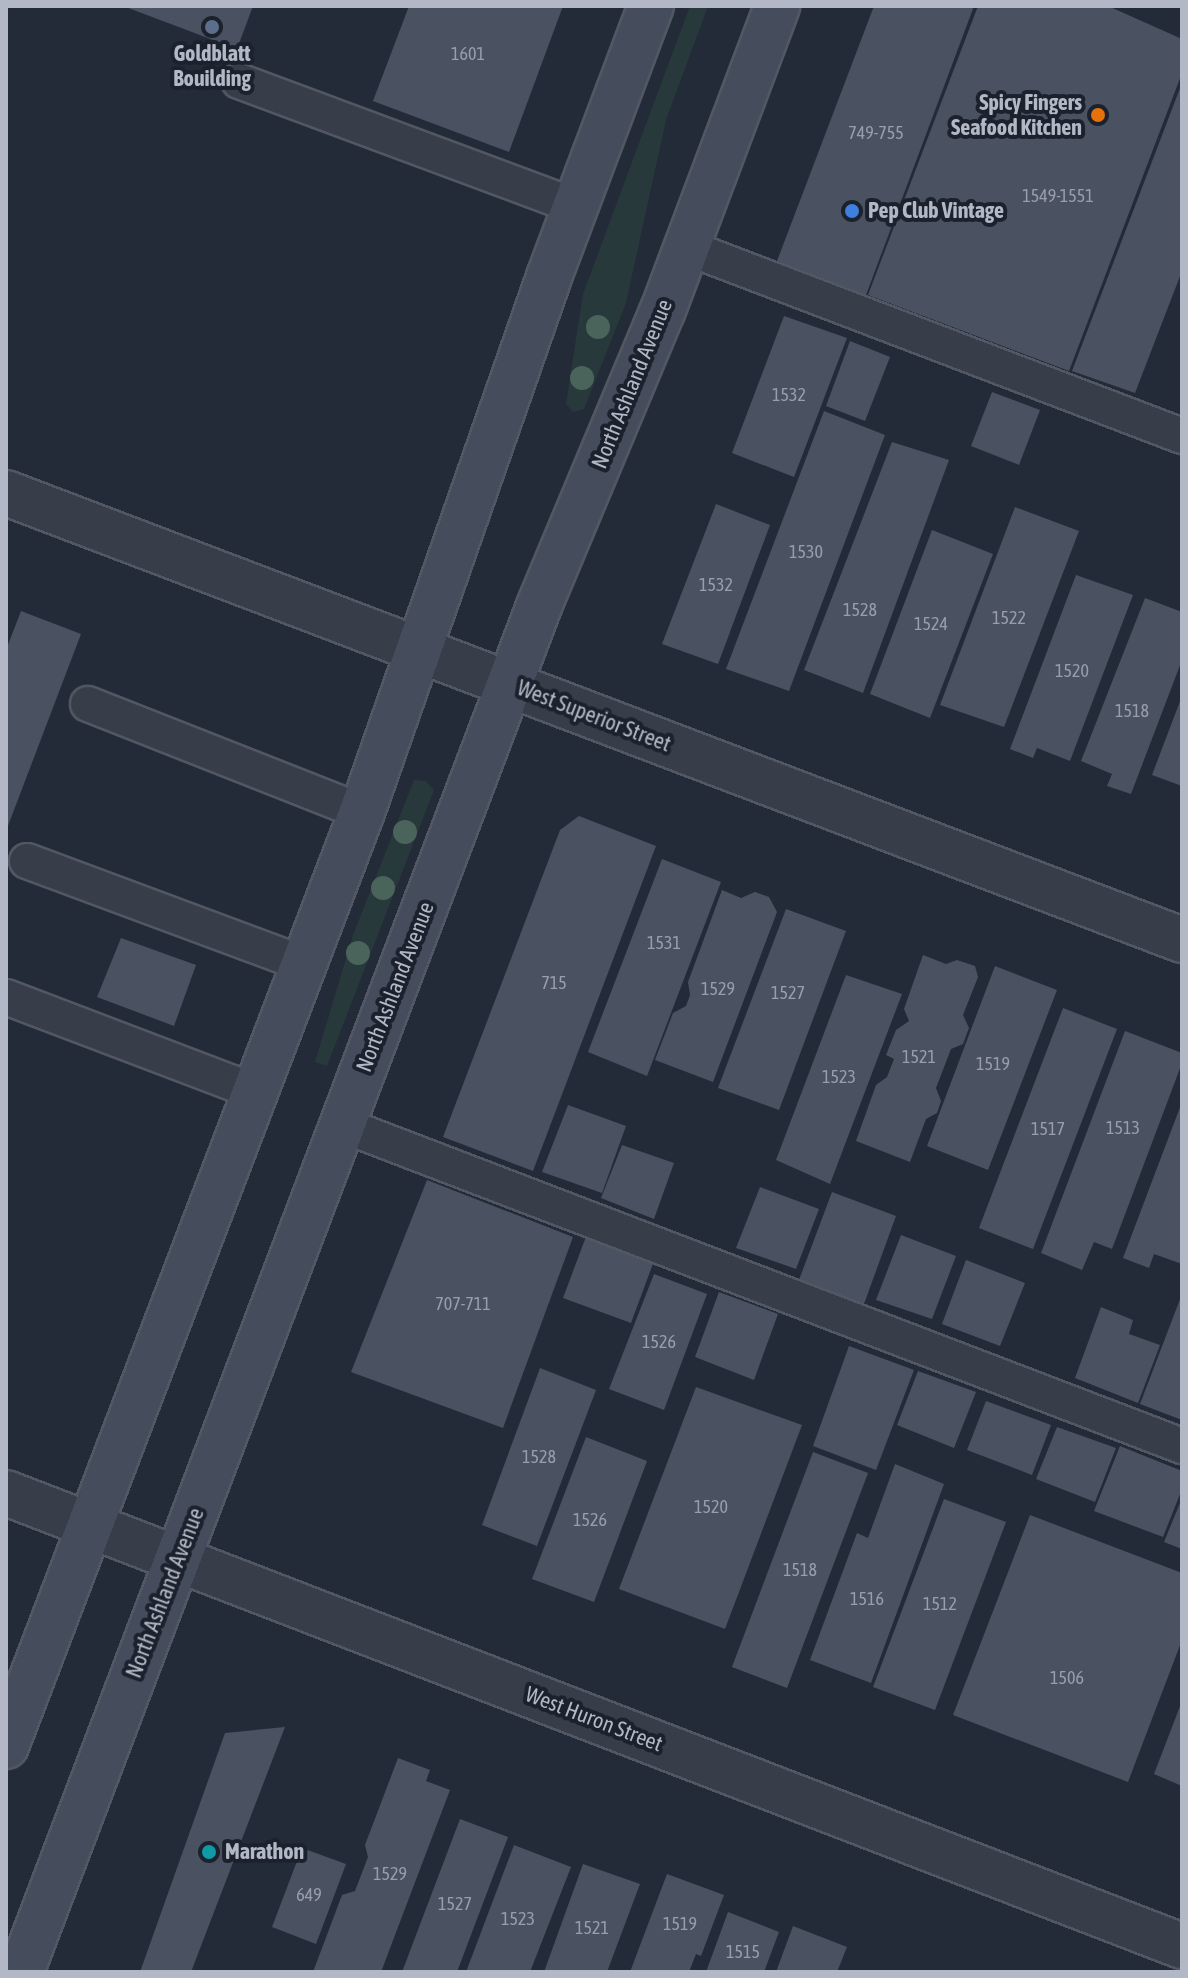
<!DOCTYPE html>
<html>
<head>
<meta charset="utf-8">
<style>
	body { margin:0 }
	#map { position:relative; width:1188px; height:1978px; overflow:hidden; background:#232b38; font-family:"Asap Condensed",sans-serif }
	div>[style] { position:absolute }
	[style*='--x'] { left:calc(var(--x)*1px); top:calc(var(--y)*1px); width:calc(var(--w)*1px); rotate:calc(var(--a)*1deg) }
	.green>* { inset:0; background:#28393b }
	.building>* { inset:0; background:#4a5262 }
	.roads { filter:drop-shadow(2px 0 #525863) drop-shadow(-2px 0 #525863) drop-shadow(0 2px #525863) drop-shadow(0 -2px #525863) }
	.lane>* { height:34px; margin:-17px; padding:0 17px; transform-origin:17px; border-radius:17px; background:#373d49 }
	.street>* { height:44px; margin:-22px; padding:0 22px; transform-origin:22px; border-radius:22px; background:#373d49 }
	.secondary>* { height:44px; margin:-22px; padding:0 22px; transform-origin:22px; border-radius:22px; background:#454c5b }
	.trees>* { width:24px; height:24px; margin:-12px; border-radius:50%; background:#4b645b }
	.dots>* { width:22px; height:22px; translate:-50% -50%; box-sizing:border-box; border:4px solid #1c222d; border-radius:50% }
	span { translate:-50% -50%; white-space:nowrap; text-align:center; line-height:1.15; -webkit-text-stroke:8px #1c222d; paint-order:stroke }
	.number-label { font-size:18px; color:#989eac }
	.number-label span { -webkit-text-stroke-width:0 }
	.poi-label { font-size:22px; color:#b2b8c5; font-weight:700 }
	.right { translate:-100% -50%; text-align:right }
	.left { translate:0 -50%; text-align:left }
	.street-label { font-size:22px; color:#b2b8c5 }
	.frame { position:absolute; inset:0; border:8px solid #b2b8c5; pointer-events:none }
</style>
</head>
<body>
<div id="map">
	<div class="green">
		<div style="clip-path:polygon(690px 6px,708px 6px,666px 120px,626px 303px,584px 409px,573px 412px,566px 404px,583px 294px)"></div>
		<div style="clip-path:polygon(414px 780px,426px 781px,434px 790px,327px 1066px,315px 1062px,353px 935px)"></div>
	</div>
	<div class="building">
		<div style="clip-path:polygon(123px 6px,253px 6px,237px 49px)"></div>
		<div style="clip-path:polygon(409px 6px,563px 6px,509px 152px,373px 101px)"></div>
		<div style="clip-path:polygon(874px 6px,974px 6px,866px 295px,777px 261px)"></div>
		<div style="clip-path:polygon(978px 6px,1108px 6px,1182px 39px,1182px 73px,1069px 371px,868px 295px)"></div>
		<div style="clip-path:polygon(1182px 83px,1182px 271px,1135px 393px,1072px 371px)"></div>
		<div style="clip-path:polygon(784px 316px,847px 338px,794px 477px,732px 453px)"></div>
		<div style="clip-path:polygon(850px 341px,890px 357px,865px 421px,826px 406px)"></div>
		<div style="clip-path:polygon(992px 392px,1040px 410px,1019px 465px,971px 446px)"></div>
		<div style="clip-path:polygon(824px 411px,885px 435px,789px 691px,726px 669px)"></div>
		<div style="clip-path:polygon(892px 442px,949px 460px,863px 693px,804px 670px)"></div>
		<div style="clip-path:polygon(716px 504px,770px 525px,718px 664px,662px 644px)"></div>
		<div style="clip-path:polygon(1015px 507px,1079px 531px,1004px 727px,940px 705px)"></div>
		<div style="clip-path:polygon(932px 530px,993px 554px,930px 718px,870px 694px)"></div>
		<div style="clip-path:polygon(1076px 575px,1133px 595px,1070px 761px,1037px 748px,1033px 758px,1010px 749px)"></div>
		<div style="clip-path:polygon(1145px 598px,1182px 612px,1182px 660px,1131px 794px,1107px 786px,1112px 774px,1081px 761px)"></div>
		<div style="clip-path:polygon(21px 611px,81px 634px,6px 831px,6px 650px)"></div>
		<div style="clip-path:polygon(1182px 696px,1182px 786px,1152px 775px)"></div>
		<div style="clip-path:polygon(579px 816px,656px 846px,533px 1171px,443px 1137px,560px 830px)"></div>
		<div style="clip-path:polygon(662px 859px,721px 882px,647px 1076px,588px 1052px)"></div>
		<div style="clip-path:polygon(722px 890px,741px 898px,755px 892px,769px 897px,777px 912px,713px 1082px,655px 1060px,673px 1013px,686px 1006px,690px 995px,688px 982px)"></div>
		<div style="clip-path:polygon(786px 909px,846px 931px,779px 1110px,718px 1088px)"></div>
		<div style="clip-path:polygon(121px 938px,196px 965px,174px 1026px,97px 997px)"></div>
		<div style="clip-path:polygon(923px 955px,946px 964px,957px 960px,975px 966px,978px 977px,963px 1015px,969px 1028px,963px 1044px,951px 1049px,936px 1088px,941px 1101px,937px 1113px,926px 1119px,910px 1162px,856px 1141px,876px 1085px,887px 1077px,894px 1059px,886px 1055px,896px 1030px,909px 1021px,904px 1009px)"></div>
		<div style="clip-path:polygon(995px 966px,1057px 990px,988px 1170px,927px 1146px)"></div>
		<div style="clip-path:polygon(846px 975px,902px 994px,830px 1184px,776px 1160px)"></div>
		<div style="clip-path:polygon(1063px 1008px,1117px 1029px,1033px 1249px,979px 1228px)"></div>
		<div style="clip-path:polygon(1125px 1031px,1182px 1053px,1182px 1063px,1112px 1249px,1094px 1242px,1082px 1270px,1041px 1253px)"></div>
		<div style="clip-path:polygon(1182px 1102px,1182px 1264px,1154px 1254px,1149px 1268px,1123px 1258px)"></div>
		<div style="clip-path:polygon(568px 1105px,626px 1126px,602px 1193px,542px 1172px)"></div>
		<div style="clip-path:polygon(622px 1145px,674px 1163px,654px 1219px,601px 1198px)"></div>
		<div style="clip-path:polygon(427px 1180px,573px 1237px,503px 1428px,351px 1372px)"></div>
		<div style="clip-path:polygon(760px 1187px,819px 1209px,796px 1269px,736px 1248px)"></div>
		<div style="clip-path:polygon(832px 1192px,896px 1216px,864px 1304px,799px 1280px)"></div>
		<div style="clip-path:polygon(587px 1234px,654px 1261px,631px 1323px,563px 1298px)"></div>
		<div style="clip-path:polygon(901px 1235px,956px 1256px,932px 1319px,876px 1300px)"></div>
		<div style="clip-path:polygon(966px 1260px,1025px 1283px,1000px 1346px,942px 1324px)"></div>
		<div style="clip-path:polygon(654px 1274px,707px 1294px,664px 1410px,609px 1389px)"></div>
		<div style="clip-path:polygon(719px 1292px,778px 1314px,754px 1380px,695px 1357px)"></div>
		<div style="clip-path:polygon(1182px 1294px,1182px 1420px,1140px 1404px)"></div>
		<div style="clip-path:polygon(1101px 1307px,1133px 1320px,1129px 1334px,1160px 1345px,1138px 1403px,1075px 1378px)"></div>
		<div style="clip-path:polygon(849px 1346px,914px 1370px,876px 1470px,813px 1446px)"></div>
		<div style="clip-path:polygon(540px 1368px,596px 1390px,537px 1546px,482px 1525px)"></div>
		<div style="clip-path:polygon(918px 1371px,976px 1392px,954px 1448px,897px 1425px)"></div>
		<div style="clip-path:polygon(696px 1387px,802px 1425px,725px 1629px,619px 1589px)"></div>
		<div style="clip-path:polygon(986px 1401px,1051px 1425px,1032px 1475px,967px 1450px)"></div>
		<div style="clip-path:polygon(1057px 1427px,1116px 1448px,1095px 1502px,1036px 1479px)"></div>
		<div style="clip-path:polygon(586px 1437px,647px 1461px,594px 1602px,532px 1579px)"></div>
		<div style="clip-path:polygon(1120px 1446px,1182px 1471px,1182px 1489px,1163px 1537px,1094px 1511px)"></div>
		<div style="clip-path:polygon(813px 1452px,868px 1473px,787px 1688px,732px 1667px)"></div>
		<div style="clip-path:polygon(895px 1464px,944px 1484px,871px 1683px,810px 1660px,857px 1533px,868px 1538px)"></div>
		<div style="clip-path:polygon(1182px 1498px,1182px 1549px,1164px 1542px)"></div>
		<div style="clip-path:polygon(944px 1499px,1006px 1522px,935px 1710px,873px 1687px)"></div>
		<div style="clip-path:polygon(1030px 1515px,1182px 1573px,1182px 1640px,1128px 1782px,953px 1715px)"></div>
		<div style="clip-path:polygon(1182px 1701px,1182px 1786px,1154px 1774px)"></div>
		<div style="clip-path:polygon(285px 1727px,191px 1972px,140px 1972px,225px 1733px)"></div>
		<div style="clip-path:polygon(398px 1758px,430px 1770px,426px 1781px,450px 1790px,381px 1972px,313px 1972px,342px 1895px,355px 1891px,368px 1857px,365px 1845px)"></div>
		<div style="clip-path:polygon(460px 1819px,508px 1837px,457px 1972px,402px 1972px)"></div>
		<div style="clip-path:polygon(514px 1845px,571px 1867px,530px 1972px,466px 1972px)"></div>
		<div style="clip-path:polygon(302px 1848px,346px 1864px,316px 1944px,272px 1927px)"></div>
		<div style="clip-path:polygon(583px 1864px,640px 1884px,607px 1972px,544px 1972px)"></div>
		<div style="clip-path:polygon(667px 1874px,724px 1895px,701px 1956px,696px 1954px,689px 1972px,630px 1972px)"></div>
		<div style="clip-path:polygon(728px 1912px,779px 1932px,764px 1972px,706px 1972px)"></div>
		<div style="clip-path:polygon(793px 1926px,847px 1947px,837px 1972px,776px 1972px)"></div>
	</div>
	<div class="roads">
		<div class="lane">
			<div style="--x:239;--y:81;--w:359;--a:20.4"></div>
			<div style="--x:686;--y:247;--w:531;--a:20.86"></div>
			<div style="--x:88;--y:704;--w:295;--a:21.5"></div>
			<div style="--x:27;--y:861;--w:296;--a:20.4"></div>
			<div style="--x:6;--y:997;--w:267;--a:20.8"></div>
			<div style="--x:343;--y:1125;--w:898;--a:20.94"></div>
		</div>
		<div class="street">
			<div style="--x:6;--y:493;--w:1258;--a:20.81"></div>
			<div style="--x:6;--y:1493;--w:1260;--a:21.07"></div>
		</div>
		<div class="secondary">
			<div style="--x:6;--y:1746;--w:1000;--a:-69.14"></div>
			<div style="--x:362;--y:812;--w:567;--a:-70.73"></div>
			<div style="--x:549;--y:277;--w:290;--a:-69.4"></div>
			<div style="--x:21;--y:1972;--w:1461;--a:-69.23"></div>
			<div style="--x:539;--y:606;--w:321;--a:-67.3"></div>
			<div style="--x:663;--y:310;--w:325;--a:-69.4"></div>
		</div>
	</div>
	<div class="trees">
		<div style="left:598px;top:327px"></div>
		<div style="left:582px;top:378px"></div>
		<div style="left:405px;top:832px"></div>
		<div style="left:383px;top:888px"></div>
		<div style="left:358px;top:953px"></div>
	</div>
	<div class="dots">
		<div style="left:212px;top:27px;background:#5c6f8a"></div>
		<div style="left:1098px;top:115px;background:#e8710a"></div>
		<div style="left:852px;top:211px;background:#3f7fe0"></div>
		<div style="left:209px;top:1852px;background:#0f9aa8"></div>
	</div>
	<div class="number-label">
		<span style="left:468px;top:54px">1601</span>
		<span style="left:876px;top:133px">749-755</span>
		<span style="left:1058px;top:196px">1549-1551</span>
		<span style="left:789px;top:395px">1532</span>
		<span style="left:806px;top:552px">1530</span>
		<span style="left:716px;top:585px">1532</span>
		<span style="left:860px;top:610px">1528</span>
		<span style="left:1009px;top:618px">1522</span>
		<span style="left:931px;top:624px">1524</span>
		<span style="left:1072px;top:671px">1520</span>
		<span style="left:1132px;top:711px">1518</span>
		<span style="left:664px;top:943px">1531</span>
		<span style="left:554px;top:983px">715</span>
		<span style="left:718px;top:989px">1529</span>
		<span style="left:788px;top:993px">1527</span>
		<span style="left:919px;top:1057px">1521</span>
		<span style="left:993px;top:1064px">1519</span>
		<span style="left:839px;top:1077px">1523</span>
		<span style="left:1123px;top:1128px">1513</span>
		<span style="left:1048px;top:1129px">1517</span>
		<span style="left:463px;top:1304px">707-711</span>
		<span style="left:659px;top:1342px">1526</span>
		<span style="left:539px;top:1457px">1528</span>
		<span style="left:711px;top:1507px">1520</span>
		<span style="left:590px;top:1520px">1526</span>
		<span style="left:800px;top:1570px">1518</span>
		<span style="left:867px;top:1599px">1516</span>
		<span style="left:940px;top:1604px">1512</span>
		<span style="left:1067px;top:1678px">1506</span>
		<span style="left:390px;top:1874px">1529</span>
		<span style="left:309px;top:1895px">649</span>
		<span style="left:455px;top:1904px">1527</span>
		<span style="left:518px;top:1919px">1523</span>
		<span style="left:680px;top:1924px">1519</span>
		<span style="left:592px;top:1928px">1521</span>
		<span style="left:743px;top:1952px">1515</span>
	</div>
	<div class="poi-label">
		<span style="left:212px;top:66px">Goldblatt<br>Bouilding</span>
		<span class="right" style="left:1082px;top:115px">Spicy Fingers<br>Seafood Kitchen</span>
		<span class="left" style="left:868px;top:211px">Pep Club Vintage</span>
		<span class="left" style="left:225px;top:1852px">Marathon</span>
	</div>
	<div class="street-label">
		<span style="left:632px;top:384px;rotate:-68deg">North Ashland Avenue</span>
		<span style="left:594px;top:716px;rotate:21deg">West Superior Street</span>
		<span style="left:395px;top:987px;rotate:-69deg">North Ashland Avenue</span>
		<span style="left:165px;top:1593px;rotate:-69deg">North Ashland Avenue</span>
		<span style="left:594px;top:1719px;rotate:21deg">West Huron Street</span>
	</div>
	<div class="frame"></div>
</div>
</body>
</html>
